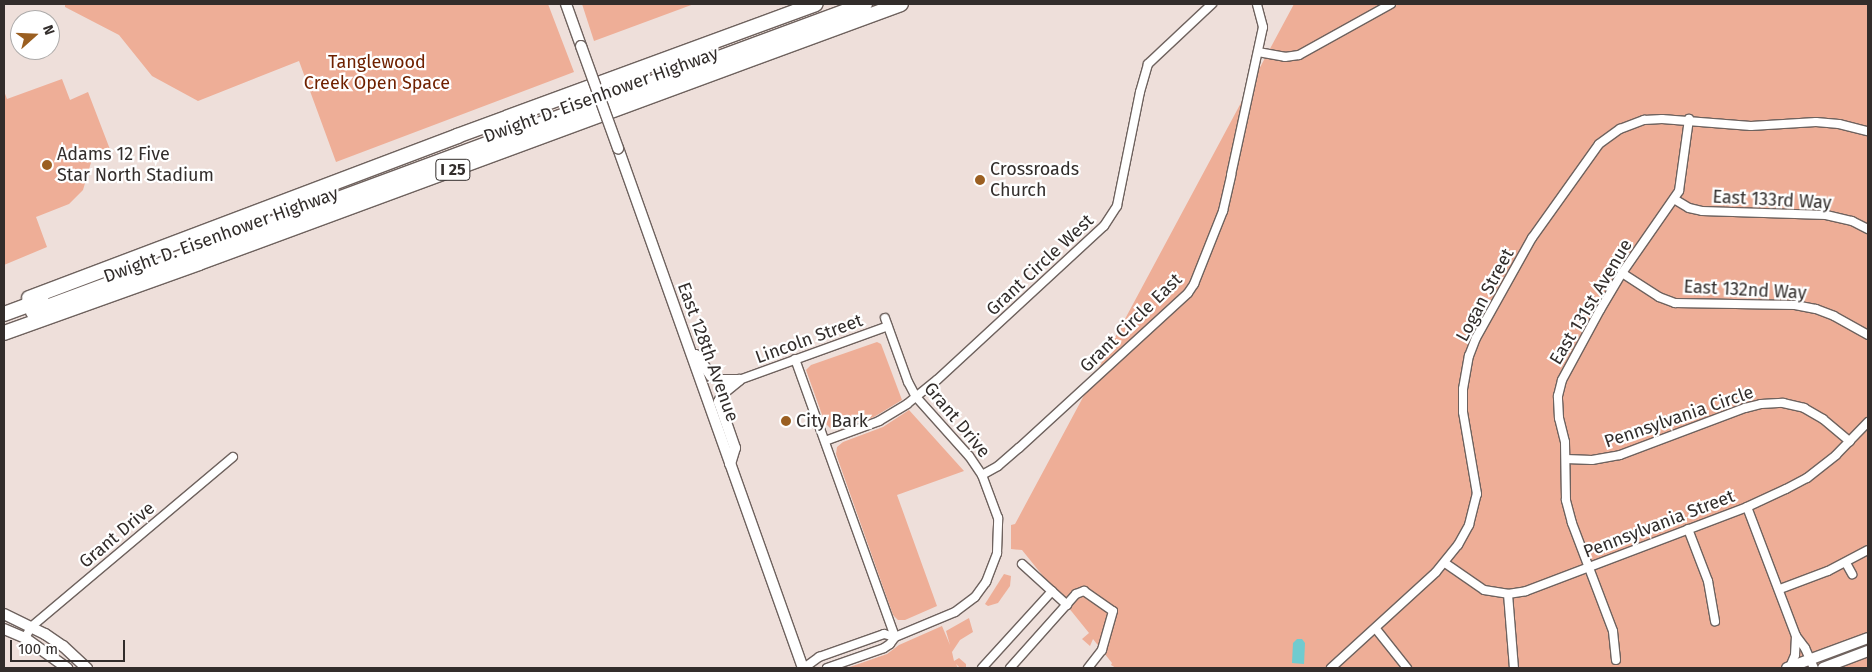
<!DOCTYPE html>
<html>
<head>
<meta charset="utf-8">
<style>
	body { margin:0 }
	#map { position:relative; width:1872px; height:672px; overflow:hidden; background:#eedfda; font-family:"Fira Sans",sans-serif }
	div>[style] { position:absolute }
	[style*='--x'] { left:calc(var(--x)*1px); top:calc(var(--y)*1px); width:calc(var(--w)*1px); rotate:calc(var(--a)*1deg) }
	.green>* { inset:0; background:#eeae97 }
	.water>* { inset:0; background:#70cbcf }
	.roads { filter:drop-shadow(1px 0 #6e625e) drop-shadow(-1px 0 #6e625e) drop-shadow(0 1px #6e625e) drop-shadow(0 -1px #6e625e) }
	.street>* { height:8px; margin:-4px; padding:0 4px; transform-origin:4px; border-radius:4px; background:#fff }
	.secondary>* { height:10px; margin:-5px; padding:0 5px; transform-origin:5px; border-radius:5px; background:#fff }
	.highway>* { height:14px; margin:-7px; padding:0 7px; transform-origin:7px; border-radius:7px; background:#fff }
	.bridges { filter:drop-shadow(1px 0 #6e625e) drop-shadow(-1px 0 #6e625e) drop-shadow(0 1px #6e625e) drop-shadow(0 -1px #6e625e) }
	.secondary-bridge>* { height:10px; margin:-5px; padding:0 5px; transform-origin:5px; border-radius:5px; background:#fff }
	.dots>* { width:14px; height:14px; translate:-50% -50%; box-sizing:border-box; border:2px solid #fff; border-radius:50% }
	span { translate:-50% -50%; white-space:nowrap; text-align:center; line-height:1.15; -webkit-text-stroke:4.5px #fff; paint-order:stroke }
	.shield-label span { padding:1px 4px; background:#fff; border:1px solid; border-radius:4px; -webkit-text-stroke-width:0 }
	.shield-label { font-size:16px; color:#322d2b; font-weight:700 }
	.park-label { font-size:18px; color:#6f2100 }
	.street-label { font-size:18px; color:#322d2b }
	.poi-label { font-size:18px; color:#322d2b }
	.left { translate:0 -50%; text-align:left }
	.frame { position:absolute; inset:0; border:5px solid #322d2b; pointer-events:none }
	.north { position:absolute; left:10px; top:10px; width:50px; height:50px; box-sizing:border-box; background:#fff; border:1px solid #adabaa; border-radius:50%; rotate:70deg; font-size:14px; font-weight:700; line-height:20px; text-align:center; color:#322d2b }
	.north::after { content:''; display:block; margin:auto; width:18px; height:22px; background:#9b5f21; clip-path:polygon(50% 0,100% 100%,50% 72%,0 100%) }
	.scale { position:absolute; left:10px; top:640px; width:115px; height:22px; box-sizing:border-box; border:2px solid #322d2b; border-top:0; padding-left:6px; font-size:15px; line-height:18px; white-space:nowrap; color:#322d2b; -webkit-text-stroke:4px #fff; paint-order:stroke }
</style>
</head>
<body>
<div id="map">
	<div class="green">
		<div style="clip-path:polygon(65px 4px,548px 4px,574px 72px,336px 162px,299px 61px,198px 101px,152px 76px,119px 35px,65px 7px)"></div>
		<div style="clip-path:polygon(582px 4px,694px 4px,594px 41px)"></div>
		<div style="clip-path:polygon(1294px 4px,1868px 4px,1868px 668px,1116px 668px,1111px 665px,1112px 663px,1093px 639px,1090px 646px,1082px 639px,1089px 633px,1022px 550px,1011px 549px,1011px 525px,1015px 524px)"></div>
		<div style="clip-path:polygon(62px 79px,70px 100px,88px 92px,111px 152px,92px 159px,83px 190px,69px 204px,36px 217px,47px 247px,4px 265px,4px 91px,7px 99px)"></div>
		<div style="clip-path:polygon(877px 342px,881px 344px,902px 400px,874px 417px,839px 429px,831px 429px,825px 423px,806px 370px,811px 365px)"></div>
		<div style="clip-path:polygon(909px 410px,964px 471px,897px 495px,937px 606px,905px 620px,898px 620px,893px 615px,836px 454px,837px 447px,843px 442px,883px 427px)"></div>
		<div style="clip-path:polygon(1004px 574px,1011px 576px,1010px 586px,998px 603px,988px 606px,985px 604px)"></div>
		<div style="clip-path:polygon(969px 618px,973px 632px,960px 640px,952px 652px,954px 661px,959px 658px,966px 664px,966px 668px,960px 668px,956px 664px,958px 668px,847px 668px,887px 654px,899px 645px,942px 626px,950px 645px,946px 631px)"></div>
	</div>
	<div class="water">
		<div style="clip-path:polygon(1297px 639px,1302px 639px,1305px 643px,1304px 664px,1292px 663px,1293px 643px)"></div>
	</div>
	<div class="roads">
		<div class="street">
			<div style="--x:1258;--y:52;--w:27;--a:10"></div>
			<div style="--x:1285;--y:57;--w:14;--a:-8"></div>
			<div style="--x:1299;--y:55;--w:105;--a:-29"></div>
			<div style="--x:1674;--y:199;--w:17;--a:31"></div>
			<div style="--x:1689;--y:208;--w:13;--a:13"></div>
			<div style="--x:1702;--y:211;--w:124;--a:1.8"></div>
			<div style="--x:1826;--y:215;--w:27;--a:13"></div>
			<div style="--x:1852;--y:221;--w:18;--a:27"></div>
			<div style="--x:1622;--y:273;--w:44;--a:33"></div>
			<div style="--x:1659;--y:297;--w:17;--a:21"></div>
			<div style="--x:1675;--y:303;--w:120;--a:1"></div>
			<div style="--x:1795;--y:305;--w:21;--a:11"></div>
			<div style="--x:1816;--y:309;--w:19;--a:21"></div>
			<div style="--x:1834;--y:316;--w:39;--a:29"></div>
			<div style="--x:795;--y:359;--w:295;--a:70.2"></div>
			<div style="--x:739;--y:380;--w:158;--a:-19.9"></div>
			<div style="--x:825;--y:441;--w:58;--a:-20.3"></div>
			<div style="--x:879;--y:421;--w:33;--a:-31"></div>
			<div style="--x:907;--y:404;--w:38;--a:-39"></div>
			<div style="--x:937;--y:380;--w:227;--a:-42.7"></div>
			<div style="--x:1104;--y:226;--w:24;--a:-57"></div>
			<div style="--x:1117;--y:206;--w:116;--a:-78.6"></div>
			<div style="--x:1140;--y:92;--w:29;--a:-74"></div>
			<div style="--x:1148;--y:64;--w:88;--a:-43.2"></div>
			<div style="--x:1566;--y:459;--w:26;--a:2"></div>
			<div style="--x:1592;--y:460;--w:28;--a:-10"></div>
			<div style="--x:1620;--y:455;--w:134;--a:-20.6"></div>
			<div style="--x:1745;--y:408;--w:16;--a:-14"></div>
			<div style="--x:1761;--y:404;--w:22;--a:-3"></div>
			<div style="--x:1783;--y:403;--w:22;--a:13"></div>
			<div style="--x:1804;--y:408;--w:22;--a:30"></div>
			<div style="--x:1823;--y:419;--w:35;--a:40"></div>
			<div style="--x:982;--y:475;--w:18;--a:-29"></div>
			<div style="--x:998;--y:466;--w:28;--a:-41"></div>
			<div style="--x:1019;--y:448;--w:229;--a:-42.5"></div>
			<div style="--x:1188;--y:293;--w:11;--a:-56"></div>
			<div style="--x:1194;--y:284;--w:79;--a:-68.3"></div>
			<div style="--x:1223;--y:211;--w:37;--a:-77"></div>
			<div style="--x:1231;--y:175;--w:151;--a:-77.8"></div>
			<div style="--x:1263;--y:27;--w:24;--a:-105"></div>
			<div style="--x:1747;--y:507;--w:138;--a:69.2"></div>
			<div style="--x:1796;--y:636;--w:19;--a:93"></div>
			<div style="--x:1795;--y:655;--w:13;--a:113"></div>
			<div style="--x:1688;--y:529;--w:56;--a:69"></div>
			<div style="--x:1708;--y:581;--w:41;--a:80.1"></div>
			<div style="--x:1445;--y:563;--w:47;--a:34.7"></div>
			<div style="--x:1484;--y:590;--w:24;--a:9"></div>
			<div style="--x:1508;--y:594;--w:18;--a:-9"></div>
			<div style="--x:1526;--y:591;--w:236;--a:-20.8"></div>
			<div style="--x:1747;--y:507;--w:43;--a:-24.8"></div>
			<div style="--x:1786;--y:489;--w:24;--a:-28"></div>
			<div style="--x:1807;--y:478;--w:37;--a:-38"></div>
			<div style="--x:1836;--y:455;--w:46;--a:-45.9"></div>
			<div style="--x:1846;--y:563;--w:13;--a:61"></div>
			<div style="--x:1022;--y:564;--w:61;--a:42.3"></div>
			<div style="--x:1780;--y:589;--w:51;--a:-20.6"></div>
			<div style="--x:1828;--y:571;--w:45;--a:-27.7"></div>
			<div style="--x:1508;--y:594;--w:74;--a:85.4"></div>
			<div style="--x:1376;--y:629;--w:50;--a:51.5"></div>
			<div style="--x:1796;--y:636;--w:15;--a:53"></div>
			<div style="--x:1805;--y:648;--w:22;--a:66"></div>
			<div style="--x:25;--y:638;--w:13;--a:-61"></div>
			<div style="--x:31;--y:627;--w:264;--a:-40.1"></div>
			<div style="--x:1616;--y:660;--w:29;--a:-96"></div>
			<div style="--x:1613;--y:631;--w:116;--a:-110.8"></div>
			<div style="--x:1572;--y:523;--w:24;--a:-105"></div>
			<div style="--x:1566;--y:500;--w:58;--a:-91"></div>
			<div style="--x:1565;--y:442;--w:25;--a:-104"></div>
			<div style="--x:1559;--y:418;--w:22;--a:-93"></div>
			<div style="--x:1558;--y:396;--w:16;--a:-76"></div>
			<div style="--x:1562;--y:380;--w:80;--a:-61.5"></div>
			<div style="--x:1600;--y:310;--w:43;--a:-59.3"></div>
			<div style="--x:1622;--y:273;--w:100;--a:-55.2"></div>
			<div style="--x:1679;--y:191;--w:73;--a:-82.1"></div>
			<div style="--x:804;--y:668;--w:19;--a:-36"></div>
			<div style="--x:819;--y:657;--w:69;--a:-19.5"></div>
			<div style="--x:884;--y:634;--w:11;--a:15"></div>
			<div style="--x:827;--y:668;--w:60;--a:-19.3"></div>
			<div style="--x:884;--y:648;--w:7;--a:-34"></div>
			<div style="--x:890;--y:644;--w:9;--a:-54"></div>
			<div style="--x:895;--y:637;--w:65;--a:-22.6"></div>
			<div style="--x:955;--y:612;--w:25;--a:-37"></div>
			<div style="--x:975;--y:597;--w:19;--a:-54"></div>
			<div style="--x:986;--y:582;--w:31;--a:-69"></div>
			<div style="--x:997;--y:553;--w:35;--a:-88"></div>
			<div style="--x:998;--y:518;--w:46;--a:-110.4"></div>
			<div style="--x:982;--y:475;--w:23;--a:-124"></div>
			<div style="--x:969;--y:456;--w:79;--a:-131.9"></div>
			<div style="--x:916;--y:397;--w:17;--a:-118"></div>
			<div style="--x:908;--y:382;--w:68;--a:-109.8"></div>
			<div style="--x:982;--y:668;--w:104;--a:-47.7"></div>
			<div style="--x:1010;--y:668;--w:99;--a:-48.3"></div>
			<div style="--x:1076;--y:594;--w:9;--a:-21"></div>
			<div style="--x:1084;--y:591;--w:35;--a:35"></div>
			<div style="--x:1113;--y:611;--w:41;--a:105.8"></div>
			<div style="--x:1102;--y:650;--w:23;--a:128"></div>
			<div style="--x:1331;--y:668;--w:142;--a:-42.4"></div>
			<div style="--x:1436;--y:572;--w:35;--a:-51"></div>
			<div style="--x:1458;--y:545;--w:23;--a:-61"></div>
			<div style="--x:1469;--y:525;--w:32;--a:-76"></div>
			<div style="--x:1477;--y:494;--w:83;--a:-99.7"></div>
			<div style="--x:1463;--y:412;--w:23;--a:-90"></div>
			<div style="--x:1463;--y:389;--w:34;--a:-80"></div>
			<div style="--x:1469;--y:356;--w:19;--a:-69"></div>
			<div style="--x:1476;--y:338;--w:115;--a:-60.8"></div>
			<div style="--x:1532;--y:238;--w:115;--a:-54.5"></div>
			<div style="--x:1599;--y:144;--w:26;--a:-36"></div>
			<div style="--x:1620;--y:129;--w:26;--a:-21"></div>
			<div style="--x:1644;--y:120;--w:18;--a:-3"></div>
			<div style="--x:1662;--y:119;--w:89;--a:4.5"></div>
			<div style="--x:1751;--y:126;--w:65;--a:-3.5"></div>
			<div style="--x:1816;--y:122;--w:23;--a:5"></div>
			<div style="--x:1839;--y:124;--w:30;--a:14"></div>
		</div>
		<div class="secondary">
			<div style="--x:566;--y:4;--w:45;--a:70.3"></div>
			<div style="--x:618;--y:148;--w:552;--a:70.42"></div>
			<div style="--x:696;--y:355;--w:26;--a:54"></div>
			<div style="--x:711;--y:376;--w:11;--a:22"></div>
			<div style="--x:721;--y:380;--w:18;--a:0"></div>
			<div style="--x:730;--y:464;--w:17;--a:-73"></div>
			<div style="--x:735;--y:448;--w:49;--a:-109.2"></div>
			<div style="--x:719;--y:402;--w:10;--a:-66"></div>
			<div style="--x:723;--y:393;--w:21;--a:-39"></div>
			<div style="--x:4;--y:614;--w:46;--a:26"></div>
			<div style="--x:45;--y:634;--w:22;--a:34"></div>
			<div style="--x:63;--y:646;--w:33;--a:43"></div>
			<div style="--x:4;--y:629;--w:23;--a:23"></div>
			<div style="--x:25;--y:638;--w:52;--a:35.5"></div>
			<div style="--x:1787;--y:668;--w:86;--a:-20.3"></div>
			<div style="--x:1823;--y:668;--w:48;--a:-20.7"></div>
		</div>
		<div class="highway">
			<div style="--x:29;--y:298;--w:458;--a:-20.7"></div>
			<div style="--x:457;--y:136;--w:382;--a:-20.2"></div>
			<div style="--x:33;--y:312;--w:887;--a:-20.31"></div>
			<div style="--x:4;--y:314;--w:40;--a:-20.2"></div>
			<div style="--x:4;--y:333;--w:207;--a:-19.7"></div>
			<div style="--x:199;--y:263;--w:748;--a:-20.25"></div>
		</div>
	</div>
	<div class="bridges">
		<div class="secondary-bridge">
			<div style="--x:581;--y:46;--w:109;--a:70.1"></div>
		</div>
	</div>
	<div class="dots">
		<div style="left:47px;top:165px;background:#9b5f21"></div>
		<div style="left:980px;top:180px;background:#9b5f21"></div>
		<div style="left:786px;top:421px;background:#9b5f21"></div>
	</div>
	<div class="shield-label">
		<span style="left:453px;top:170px">I 25</span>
	</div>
	<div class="park-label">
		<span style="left:377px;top:73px">Tanglewood<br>Creek Open Space</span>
	</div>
	<div class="street-label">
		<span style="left:601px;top:95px;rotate:-20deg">Dwight D. Eisenhower Highway</span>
		<span style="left:1772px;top:200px;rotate:3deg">East 133rd Way</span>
		<span style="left:221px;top:235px;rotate:-20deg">Dwight D. Eisenhower Highway</span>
		<span style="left:1040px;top:265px;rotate:-43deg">Grant Circle West</span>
		<span style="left:1745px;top:290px;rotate:3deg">East 132nd Way</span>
		<span style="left:1485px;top:295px;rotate:-62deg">Logan Street</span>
		<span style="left:1591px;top:302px;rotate:-59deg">East 131st Avenue</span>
		<span style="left:1131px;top:323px;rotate:-44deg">Grant Circle East</span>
		<span style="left:809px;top:339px;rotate:-20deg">Lincoln Street</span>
		<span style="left:708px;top:352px;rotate:70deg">East 128th Avenue</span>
		<span style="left:1679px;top:417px;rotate:-19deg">Pennsylvania Circle</span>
		<span style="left:957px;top:420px;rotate:50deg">Grant Drive</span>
		<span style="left:1659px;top:524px;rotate:-21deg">Pennsylvania Street</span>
		<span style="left:117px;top:535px;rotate:-40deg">Grant Drive</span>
	</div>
	<div class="poi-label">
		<span class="left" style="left:57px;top:165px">Adams 12 Five<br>Star North Stadium</span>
		<span class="left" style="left:990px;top:180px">Crossroads<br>Church</span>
		<span class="left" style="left:796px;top:421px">City Bark</span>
	</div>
	<div class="frame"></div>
	<div class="north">N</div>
	<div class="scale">100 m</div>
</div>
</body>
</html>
